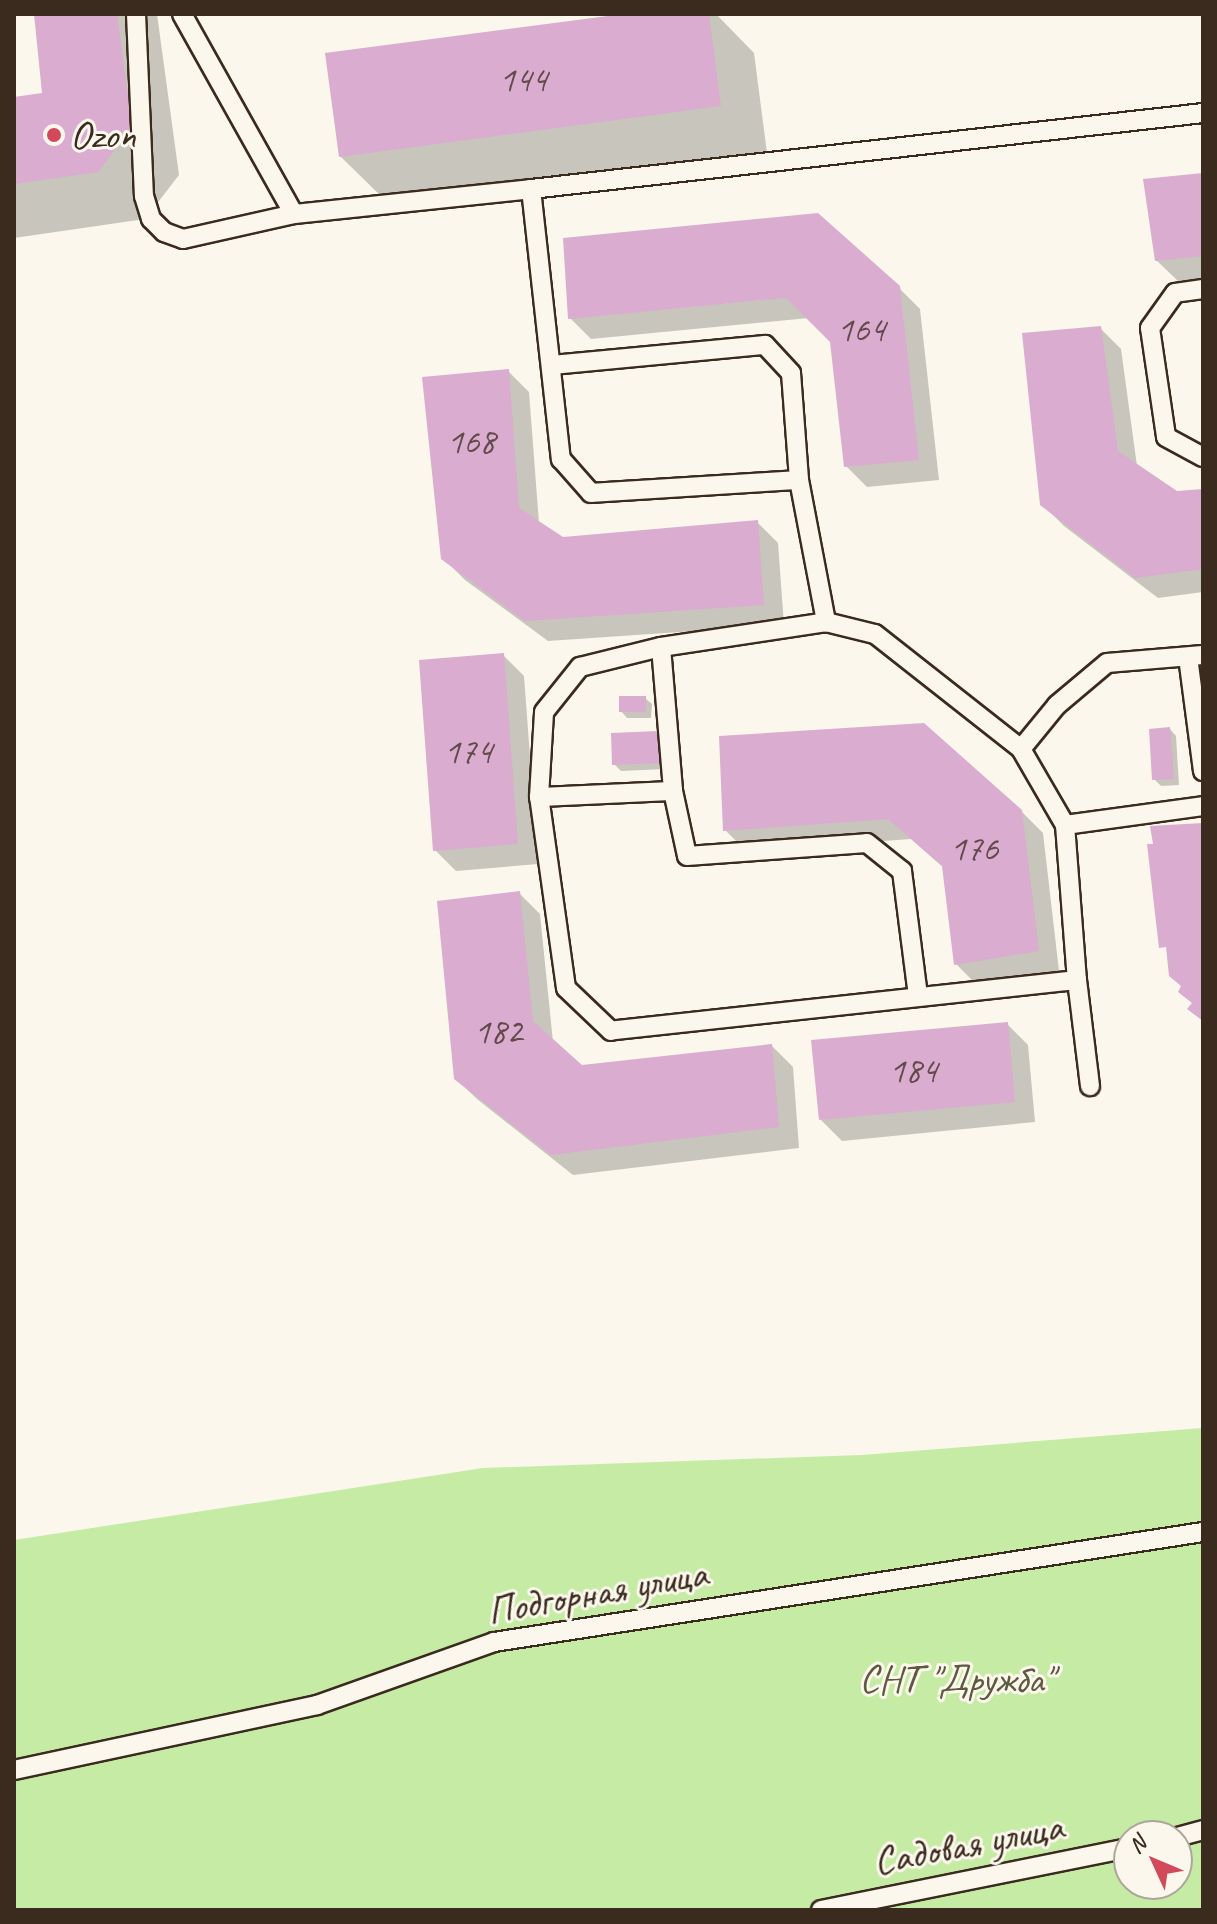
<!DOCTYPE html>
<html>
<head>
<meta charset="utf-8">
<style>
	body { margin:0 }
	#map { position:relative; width:1217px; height:1924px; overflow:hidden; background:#fbf7ec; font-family:Caveat,sans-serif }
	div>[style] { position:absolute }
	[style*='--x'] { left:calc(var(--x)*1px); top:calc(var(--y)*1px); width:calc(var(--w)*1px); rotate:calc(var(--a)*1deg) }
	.green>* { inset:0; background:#c5eba5 }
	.shadow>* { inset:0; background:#0003 }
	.building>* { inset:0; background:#d9acd0 }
	.roads { filter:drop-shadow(2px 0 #3b2a1e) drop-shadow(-2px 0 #3b2a1e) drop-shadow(0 2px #3b2a1e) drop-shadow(0 -2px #3b2a1e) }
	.lane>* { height:18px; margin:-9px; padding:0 9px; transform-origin:9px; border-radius:9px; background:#fbf7ec }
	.dots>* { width:22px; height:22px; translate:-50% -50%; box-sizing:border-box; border:4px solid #fbf7ec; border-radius:50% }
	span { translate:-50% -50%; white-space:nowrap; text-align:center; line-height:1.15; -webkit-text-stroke:6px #fbf7ec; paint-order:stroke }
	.number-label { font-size:36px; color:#624a4a }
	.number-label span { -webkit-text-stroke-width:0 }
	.poi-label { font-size:40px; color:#3b2a1e }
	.left { translate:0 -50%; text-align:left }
	.street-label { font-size:40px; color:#3b2a1e }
	.park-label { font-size:40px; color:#5e5a40 }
	.frame { position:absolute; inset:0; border:16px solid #3b2a1e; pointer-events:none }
	.north { position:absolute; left:1113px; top:1820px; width:80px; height:80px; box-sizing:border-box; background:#fbf7ec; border:2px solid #aea59a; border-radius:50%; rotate:314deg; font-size:22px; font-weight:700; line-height:32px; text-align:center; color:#3b2a1e }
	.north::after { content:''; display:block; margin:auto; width:28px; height:36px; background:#d1495b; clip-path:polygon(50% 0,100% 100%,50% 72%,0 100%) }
</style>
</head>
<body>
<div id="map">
	<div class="green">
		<div style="clip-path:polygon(evenodd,1203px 1428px,1203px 1910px,14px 1910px,14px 1540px,483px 1468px,862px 1455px,1203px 1428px,1129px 1836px,1177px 1836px,1177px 1884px,1129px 1884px,1129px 1836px)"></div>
	</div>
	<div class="shadow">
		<div style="clip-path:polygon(36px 14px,157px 14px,179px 175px,145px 219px,14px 238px,14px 99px,44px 95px)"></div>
		<div style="clip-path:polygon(639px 14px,716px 14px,754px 53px,767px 153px,388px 203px,340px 156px)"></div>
		<div style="clip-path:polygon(1203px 175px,1203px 278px,1178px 281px,1156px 260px)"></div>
		<div style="clip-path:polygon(898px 287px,920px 309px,939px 480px,867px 487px,846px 466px,832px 341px,809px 318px,591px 339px,570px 318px)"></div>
		<div style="clip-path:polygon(1100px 328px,1121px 349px,1137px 466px,1177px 493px,1203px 491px,1203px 592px,1158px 598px,1064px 526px,1042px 504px)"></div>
		<div style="clip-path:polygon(508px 371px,529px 392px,539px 523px,563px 539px,757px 522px,778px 543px,784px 625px,548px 641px,465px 580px,443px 558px)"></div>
		<div style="clip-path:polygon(503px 655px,524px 676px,538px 864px,456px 871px,435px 850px)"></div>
		<div style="clip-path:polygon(645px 698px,652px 704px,651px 718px,627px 718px,621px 711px)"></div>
		<div style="clip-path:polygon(1170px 729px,1176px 736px,1179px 785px,1161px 786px,1154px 779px)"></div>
		<div style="clip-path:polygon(658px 733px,664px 740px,666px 769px,621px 771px,614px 764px)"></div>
		<div style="clip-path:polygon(721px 738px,1021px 811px,1043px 833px,1059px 971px,977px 985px,956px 964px,944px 868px,911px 839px,746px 851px,725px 830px)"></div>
		<div style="clip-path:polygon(519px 893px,540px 914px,553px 1042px,581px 1067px,772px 1046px,793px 1067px,799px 1148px,573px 1175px,477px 1099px,455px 1078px)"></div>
		<div style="clip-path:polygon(1007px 1024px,1028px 1045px,1035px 1122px,842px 1141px,821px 1120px)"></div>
	</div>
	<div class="building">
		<div style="clip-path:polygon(34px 14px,117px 14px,132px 127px,98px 172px,14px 184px,14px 97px,42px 93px)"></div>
		<div style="clip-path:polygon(623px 14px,709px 14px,721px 106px,339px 157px,325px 53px)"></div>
		<div style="clip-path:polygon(1203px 173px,1203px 256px,1155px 261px,1143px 179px)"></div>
		<div style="clip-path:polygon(818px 213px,900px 286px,919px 460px,844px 467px,830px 342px,786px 298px,568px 319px,563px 238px)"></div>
		<div style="clip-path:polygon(1101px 326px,1118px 451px,1177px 491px,1203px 489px,1203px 569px,1135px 578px,1040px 505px,1022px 333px)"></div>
		<div style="clip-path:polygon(509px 369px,519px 508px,563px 537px,758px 520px,764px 605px,525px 621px,441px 559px,422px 377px)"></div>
		<div style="clip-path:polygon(504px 653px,518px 844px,433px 851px,419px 660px)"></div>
		<div style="clip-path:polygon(619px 696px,646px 696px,646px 712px,619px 712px)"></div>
		<div style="clip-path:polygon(924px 723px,1022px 810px,1039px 951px,954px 965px,942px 866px,888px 819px,723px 831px,719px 736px)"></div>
		<div style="clip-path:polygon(1170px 727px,1174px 779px,1152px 780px,1149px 729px)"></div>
		<div style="clip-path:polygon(659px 731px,660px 763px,612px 765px,611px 733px)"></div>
		<div style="clip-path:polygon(1203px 823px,1203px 1021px,1187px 1009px,1192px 1003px,1178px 992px,1181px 986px,1169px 976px,1166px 947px,1159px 948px,1147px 844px,1153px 844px,1150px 826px)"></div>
		<div style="clip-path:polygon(520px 891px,533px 1021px,582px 1065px,772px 1044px,779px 1127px,551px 1155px,454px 1079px,437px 901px)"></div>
		<div style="clip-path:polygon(1008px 1022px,1015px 1102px,819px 1120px,811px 1040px)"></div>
	</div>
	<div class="roads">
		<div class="lane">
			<div style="--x:136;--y:14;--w:182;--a:87.5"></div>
			<div style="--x:144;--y:196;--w:24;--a:73"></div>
			<div style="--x:151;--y:219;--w:18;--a:45"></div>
			<div style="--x:164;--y:232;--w:20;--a:20"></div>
			<div style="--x:183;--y:239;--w:114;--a:-12.7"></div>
			<div style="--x:182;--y:14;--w:229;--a:60.8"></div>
			<div style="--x:294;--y:214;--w:238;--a:-6"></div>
			<div style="--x:531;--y:189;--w:272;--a:83.7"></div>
			<div style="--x:561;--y:459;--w:45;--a:48.6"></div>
			<div style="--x:591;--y:493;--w:208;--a:-3.6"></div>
			<div style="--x:531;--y:189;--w:676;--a:-6.45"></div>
			<div style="--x:1203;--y:289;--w:28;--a:172"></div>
			<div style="--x:1175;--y:293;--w:43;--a:125.5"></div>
			<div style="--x:1150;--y:328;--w:110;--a:81.6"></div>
			<div style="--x:1166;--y:437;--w:42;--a:28.4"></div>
			<div style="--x:552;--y:365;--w:214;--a:-5.4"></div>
			<div style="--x:765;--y:345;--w:38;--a:47"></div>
			<div style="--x:791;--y:373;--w:107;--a:85.7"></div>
			<div style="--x:799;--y:480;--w:145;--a:79.2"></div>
			<div style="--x:826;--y:622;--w:50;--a:13.8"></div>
			<div style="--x:875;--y:634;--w:186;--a:38.2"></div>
			<div style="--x:1021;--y:749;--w:88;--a:59.9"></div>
			<div style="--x:1065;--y:825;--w:155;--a:85.6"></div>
			<div style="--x:1077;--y:980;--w:469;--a:173.8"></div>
			<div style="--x:611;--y:1031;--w:62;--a:-136.3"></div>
			<div style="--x:566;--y:988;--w:193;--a:-98"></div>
			<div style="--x:539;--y:797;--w:85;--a:-86.6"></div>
			<div style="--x:544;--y:712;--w:58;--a:-51.3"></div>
			<div style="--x:580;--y:667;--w:83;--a:-13.9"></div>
			<div style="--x:661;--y:647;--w:167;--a:-8.6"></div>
			<div style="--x:661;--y:647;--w:144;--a:85.2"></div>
			<div style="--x:673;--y:791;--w:66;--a:77.8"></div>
			<div style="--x:687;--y:856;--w:180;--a:-4.1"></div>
			<div style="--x:867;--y:843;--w:45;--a:38.7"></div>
			<div style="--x:902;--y:871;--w:126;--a:82.7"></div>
			<div style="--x:1188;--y:657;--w:115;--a:82.5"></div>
			<div style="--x:1021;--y:749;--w:57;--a:-50.7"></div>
			<div style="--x:1057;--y:705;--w:65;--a:-40"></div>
			<div style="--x:1107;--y:663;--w:96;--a:-4.8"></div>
			<div style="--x:539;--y:797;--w:134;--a:-2.6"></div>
			<div style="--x:1065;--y:825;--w:139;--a:-7.8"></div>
			<div style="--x:1077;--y:980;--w:107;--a:83"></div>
			<div style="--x:14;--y:1770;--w:310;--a:-12.1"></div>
			<div style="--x:317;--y:1705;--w:188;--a:-19.6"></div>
			<div style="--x:494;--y:1642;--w:717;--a:-8.82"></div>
			<div style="--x:1177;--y:1837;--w:27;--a:-15"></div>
			<div style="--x:821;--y:1910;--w:314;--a:-11.4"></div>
		</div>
	</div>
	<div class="dots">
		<div style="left:54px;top:135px;background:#d1495b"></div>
	</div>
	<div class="number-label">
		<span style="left:523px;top:80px">144</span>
		<span style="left:861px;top:330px">164</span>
		<span style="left:471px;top:442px">168</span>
		<span style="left:468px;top:752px">174</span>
		<span style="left:974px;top:849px">176</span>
		<span style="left:498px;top:1032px">182</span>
		<span style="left:913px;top:1071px">184</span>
	</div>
	<div class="poi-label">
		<span class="left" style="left:70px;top:135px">Ozon</span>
	</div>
	<div class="street-label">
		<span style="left:597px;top:1592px;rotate:-10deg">Подгорная улица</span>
		<span style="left:968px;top:1844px;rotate:-11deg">Садовая улица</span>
	</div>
	<div class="park-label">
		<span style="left:956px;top:1679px">СНТ "Дружба"</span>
	</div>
	<div class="frame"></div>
	<div class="north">N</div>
</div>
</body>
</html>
